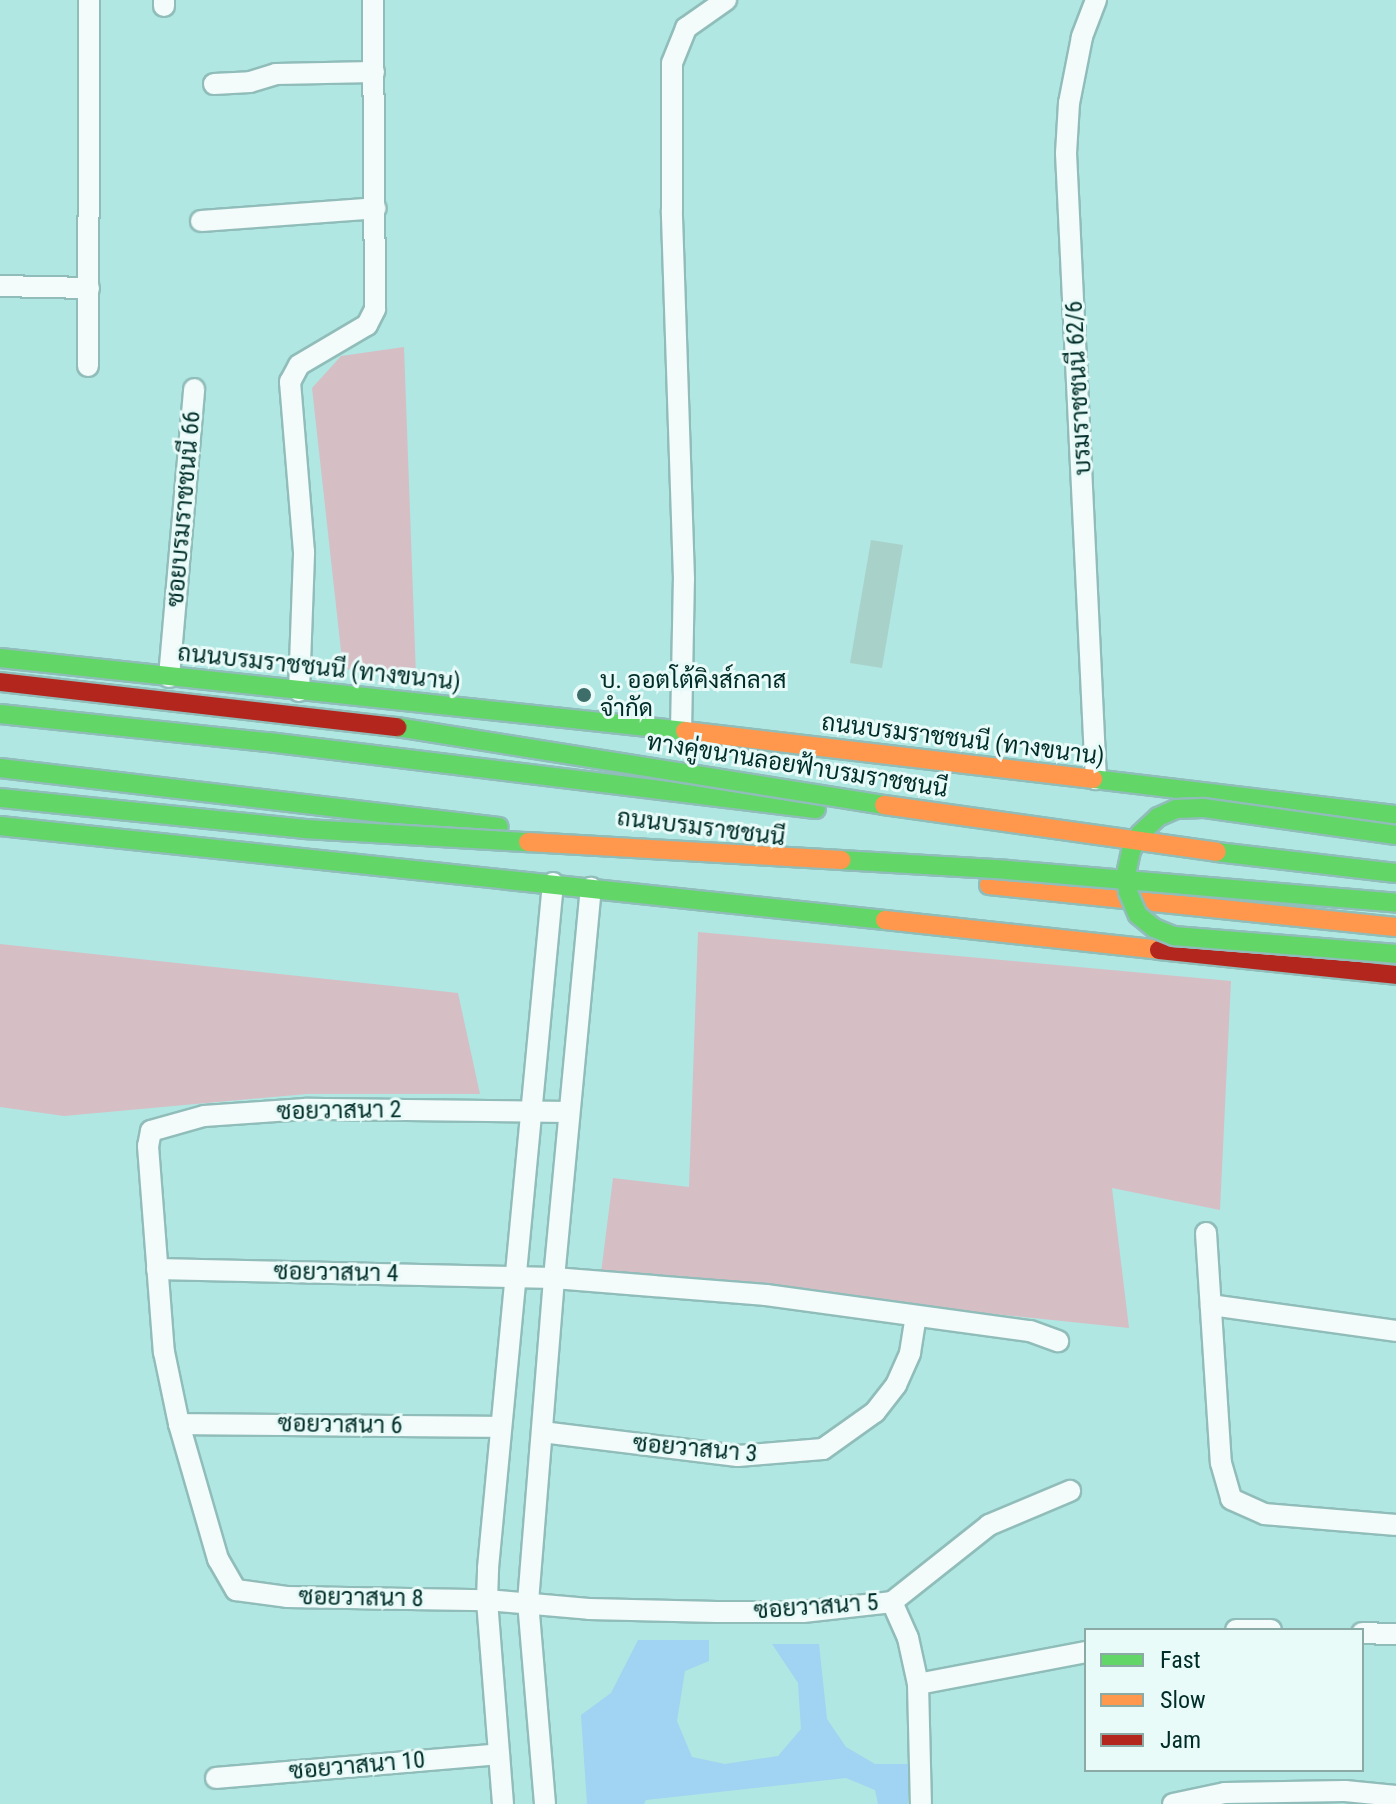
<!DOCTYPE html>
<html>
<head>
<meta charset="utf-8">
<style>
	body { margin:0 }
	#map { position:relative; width:1396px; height:1804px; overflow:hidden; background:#b0e7e2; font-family:"Roboto Condensed",Sarabun,sans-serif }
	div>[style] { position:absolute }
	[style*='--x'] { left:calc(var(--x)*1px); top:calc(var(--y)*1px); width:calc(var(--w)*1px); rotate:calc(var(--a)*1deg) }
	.green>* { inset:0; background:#d6bec5 }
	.water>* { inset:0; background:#a1d3f2 }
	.building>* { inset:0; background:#a8d2c9 }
	.roads { filter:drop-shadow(2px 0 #90bdb9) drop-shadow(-2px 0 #90bdb9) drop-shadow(0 2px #90bdb9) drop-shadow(0 -2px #90bdb9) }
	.street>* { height:20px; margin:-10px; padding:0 10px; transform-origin:10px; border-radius:10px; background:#f3fbfb }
	.fast>* { height:18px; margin:-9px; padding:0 9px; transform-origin:9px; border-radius:9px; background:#63d668 }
	.slow>* { height:18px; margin:-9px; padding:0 9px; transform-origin:9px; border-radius:9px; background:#ff974d }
	.jam>* { height:18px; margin:-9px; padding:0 9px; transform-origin:9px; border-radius:9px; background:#b3261e }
	.bridges { filter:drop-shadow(2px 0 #90bdb9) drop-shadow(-2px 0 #90bdb9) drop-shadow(0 2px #90bdb9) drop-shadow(0 -2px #90bdb9) }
	.fast-bridge>* { height:18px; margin:-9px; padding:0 9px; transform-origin:9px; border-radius:9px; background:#63d668 }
	.slow-bridge>* { height:18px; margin:-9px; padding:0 9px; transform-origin:9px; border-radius:9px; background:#ff974d }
	.jam-bridge>* { height:18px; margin:-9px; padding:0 9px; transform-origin:9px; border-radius:9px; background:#b3261e }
	.dots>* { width:22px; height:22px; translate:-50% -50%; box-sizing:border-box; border:4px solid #e8fbf8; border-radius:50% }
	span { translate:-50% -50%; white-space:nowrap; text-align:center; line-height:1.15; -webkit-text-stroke:6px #e8fbf8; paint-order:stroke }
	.street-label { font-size:24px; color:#002d29 }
	.poi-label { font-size:24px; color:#002d29 }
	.left { translate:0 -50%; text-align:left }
	.legend { position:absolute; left:1084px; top:1628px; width:280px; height:144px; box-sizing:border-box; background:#e8fbf8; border:2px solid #8ba9a5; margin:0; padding:10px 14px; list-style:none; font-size:24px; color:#002d29 }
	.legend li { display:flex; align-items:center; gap:16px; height:40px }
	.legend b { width:40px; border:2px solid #8ba9a5 }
</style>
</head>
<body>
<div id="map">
	<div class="green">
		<div style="clip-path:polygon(404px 347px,416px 676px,343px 669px,312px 388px,341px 356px)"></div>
		<div style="clip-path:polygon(698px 932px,1231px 981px,1220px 1210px,1112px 1188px,1129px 1328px,601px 1273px,613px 1178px,689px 1187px)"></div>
		<div style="clip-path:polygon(0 944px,458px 993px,480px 1094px,307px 1094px,64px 1116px,0 1107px)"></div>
	</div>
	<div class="water">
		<div style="clip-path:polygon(638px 1640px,709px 1640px,709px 1661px,685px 1671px,677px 1721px,692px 1757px,725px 1764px,778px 1756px,801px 1729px,798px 1683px,772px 1644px,819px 1644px,827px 1719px,846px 1747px,875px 1764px,908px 1764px,908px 1804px,878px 1804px,875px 1790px,846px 1778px,646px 1800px,644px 1804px,587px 1804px,581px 1715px,611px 1693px)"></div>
	</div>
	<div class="building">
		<div style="clip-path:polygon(871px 540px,903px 545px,882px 668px,850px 663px)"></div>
	</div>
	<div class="roads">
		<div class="street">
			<div style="--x:164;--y:0;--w:6;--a:90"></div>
			<div style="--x:1096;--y:0;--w:40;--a:111"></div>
			<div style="--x:1082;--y:37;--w:67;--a:101.1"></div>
			<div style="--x:1069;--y:103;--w:50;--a:93.4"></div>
			<div style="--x:1066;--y:153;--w:627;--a:87.26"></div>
			<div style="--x:214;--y:84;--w:36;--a:-3"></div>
			<div style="--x:250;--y:82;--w:27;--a:-17"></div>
			<div style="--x:276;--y:74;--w:98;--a:-1.2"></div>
			<div style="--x:201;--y:221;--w:175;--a:-4.2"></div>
			<div style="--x:0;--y:286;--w:89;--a:1.3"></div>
			<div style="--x:88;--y:366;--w:366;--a:-89.8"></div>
			<div style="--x:169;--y:677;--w:289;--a:-85"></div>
			<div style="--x:299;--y:691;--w:139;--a:-87.9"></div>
			<div style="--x:304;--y:552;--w:171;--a:-94.7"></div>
			<div style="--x:290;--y:382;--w:19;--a:-62"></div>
			<div style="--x:299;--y:365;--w:79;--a:-30.5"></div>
			<div style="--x:367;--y:325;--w:18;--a:-63"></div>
			<div style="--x:375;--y:309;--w:309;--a:-90.4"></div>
			<div style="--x:681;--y:731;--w:152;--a:-88.9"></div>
			<div style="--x:684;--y:579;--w:369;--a:-91.9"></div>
			<div style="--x:672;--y:210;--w:147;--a:-90"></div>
			<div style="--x:672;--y:63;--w:38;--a:-68"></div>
			<div style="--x:686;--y:28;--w:49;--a:-35"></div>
			<div style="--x:569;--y:1112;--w:264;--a:-179.3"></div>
			<div style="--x:305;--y:1109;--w:101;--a:176"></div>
			<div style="--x:204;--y:1116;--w:55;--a:164.2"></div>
			<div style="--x:151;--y:1131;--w:15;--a:101"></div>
			<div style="--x:148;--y:1146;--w:207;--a:85.6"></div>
			<div style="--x:164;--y:1352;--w:74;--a:78.2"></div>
			<div style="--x:179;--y:1424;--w:141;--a:73.9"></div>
			<div style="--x:218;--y:1559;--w:36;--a:60"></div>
			<div style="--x:236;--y:1590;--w:51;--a:7.8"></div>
			<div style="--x:287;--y:1597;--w:200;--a:0.9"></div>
			<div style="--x:487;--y:1600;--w:102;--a:5"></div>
			<div style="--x:589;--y:1609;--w:128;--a:1.3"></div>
			<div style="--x:717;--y:1612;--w:86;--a:0"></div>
			<div style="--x:803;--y:1612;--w:90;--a:-6.4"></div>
			<div style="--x:892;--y:1602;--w:124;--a:-38.4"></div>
			<div style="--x:989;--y:1525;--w:88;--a:-22.8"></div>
			<div style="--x:1206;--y:1233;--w:230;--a:86.3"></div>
			<div style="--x:1221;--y:1463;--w:37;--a:74"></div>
			<div style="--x:1231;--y:1499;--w:37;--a:24"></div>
			<div style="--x:1265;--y:1514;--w:131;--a:4.8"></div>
			<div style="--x:157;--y:1269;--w:397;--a:1.3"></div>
			<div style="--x:554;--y:1278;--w:213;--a:4.6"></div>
			<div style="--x:766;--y:1295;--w:266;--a:7.8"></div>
			<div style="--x:1030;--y:1331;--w:30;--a:20"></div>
			<div style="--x:1211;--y:1305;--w:187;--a:8"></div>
			<div style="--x:179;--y:1424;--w:322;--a:0.5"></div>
			<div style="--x:542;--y:1432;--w:197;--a:7"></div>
			<div style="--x:738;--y:1456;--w:85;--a:-4.7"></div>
			<div style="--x:823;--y:1449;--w:64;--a:-35.4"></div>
			<div style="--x:875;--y:1412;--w:34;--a:-52"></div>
			<div style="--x:896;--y:1385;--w:35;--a:-66"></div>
			<div style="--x:910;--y:1353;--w:37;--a:-81"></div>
			<div style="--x:892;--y:1602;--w:39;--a:66"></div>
			<div style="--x:908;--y:1638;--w:47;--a:77.7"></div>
			<div style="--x:918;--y:1684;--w:120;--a:88.6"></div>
			<div style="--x:1236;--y:1630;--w:35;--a:0"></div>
			<div style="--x:1362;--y:1633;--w:34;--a:2"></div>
			<div style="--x:918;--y:1684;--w:171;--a:-10.8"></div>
			<div style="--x:216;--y:1778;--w:284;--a:-4.8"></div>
			<div style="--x:503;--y:1804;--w:205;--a:-94.5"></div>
			<div style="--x:487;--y:1600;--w:32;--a:-88"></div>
			<div style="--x:488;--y:1568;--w:688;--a:-84.58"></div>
			<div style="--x:545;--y:1804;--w:203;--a:-94.8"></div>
			<div style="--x:528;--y:1602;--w:325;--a:-85.4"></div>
			<div style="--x:554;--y:1278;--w:392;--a:-84.6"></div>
			<div style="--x:1173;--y:1804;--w:53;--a:-11.9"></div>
			<div style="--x:1225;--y:1793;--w:120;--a:-1"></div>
			<div style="--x:1345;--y:1791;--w:51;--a:5.6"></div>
		</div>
		<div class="fast">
			<div style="--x:0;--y:658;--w:689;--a:6.08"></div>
			<div style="--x:0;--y:714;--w:269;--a:6"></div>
			<div style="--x:268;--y:742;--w:552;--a:6.97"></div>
			<div style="--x:0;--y:768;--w:502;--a:6.74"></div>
			<div style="--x:1093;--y:779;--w:305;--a:6.8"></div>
			<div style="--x:0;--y:826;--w:890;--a:6.06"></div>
		</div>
		<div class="slow">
			<div style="--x:685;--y:731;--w:411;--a:6.7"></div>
			<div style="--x:989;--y:885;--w:409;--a:5.9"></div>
			<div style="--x:885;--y:920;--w:276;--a:6.2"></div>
		</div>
		<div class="jam">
			<div style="--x:1159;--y:950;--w:238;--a:6"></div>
		</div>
	</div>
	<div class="bridges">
		<div class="fast-bridge">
			<div style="--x:397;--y:727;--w:493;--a:9.1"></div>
			<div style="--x:0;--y:798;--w:308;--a:5.8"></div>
			<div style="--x:306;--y:829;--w:222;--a:3.4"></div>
			<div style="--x:1396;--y:835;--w:195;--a:-172"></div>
			<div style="--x:1203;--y:808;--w:27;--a:178"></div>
			<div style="--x:1176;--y:809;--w:20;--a:156"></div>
			<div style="--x:1158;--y:817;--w:25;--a:137"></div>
			<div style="--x:1140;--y:834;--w:19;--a:118"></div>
			<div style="--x:1131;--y:851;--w:25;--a:102"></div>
			<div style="--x:1126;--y:875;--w:17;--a:83"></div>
			<div style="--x:1128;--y:892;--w:25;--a:67"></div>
			<div style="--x:1138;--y:915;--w:21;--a:39"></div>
			<div style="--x:1154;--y:928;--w:22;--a:22"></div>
			<div style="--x:1174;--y:936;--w:223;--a:4.6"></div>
			<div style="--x:1217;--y:852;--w:180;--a:6.7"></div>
			<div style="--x:841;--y:860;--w:166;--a:3.4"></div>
			<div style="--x:1007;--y:870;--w:390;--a:4.8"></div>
		</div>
		<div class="slow-bridge">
			<div style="--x:884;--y:805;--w:336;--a:8"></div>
			<div style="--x:528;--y:842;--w:314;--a:3.3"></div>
		</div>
		<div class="jam-bridge">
			<div style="--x:0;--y:682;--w:400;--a:6.5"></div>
		</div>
	</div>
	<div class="dots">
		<div style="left:584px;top:695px;background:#3e6e6a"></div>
	</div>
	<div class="street-label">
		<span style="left:1079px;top:388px;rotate:-93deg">บรมราชชนนี 62/6</span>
		<span style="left:184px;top:509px;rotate:-85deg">ซอยบรมราชชนนี 66</span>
		<span style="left:319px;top:668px;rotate:6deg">ถนนบรมราชชนนี (ทางขนาน)</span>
		<span style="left:963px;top:740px;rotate:7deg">ถนนบรมราชชนนี (ทางขนาน)</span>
		<span style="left:797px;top:766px;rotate:9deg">ทางคู่ขนานลอยฟ้าบรมราชชนนี</span>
		<span style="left:701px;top:828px;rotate:7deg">ถนนบรมราชชนนี</span>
		<span style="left:339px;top:1111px;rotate:-1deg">ซอยวาสนา 2</span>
		<span style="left:336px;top:1273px;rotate:1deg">ซอยวาสนา 4</span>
		<span style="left:340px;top:1425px;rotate:1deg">ซอยวาสนา 6</span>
		<span style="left:695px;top:1449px;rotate:5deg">ซอยวาสนา 3</span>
		<span style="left:361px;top:1598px;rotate:1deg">ซอยวาสนา 8</span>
		<span style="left:816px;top:1607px;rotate:-4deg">ซอยวาสนา 5</span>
		<span style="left:357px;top:1766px;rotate:-5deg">ซอยวาสนา 10</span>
	</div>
	<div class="poi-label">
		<span class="left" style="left:600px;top:695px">บ. ออตโต้คิงส์กลาส<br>จำกัด</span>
	</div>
	<ul class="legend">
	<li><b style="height:10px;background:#63d668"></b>Fast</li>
	<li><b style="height:10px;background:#ff974d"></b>Slow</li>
	<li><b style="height:10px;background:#b3261e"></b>Jam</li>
	</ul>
</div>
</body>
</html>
